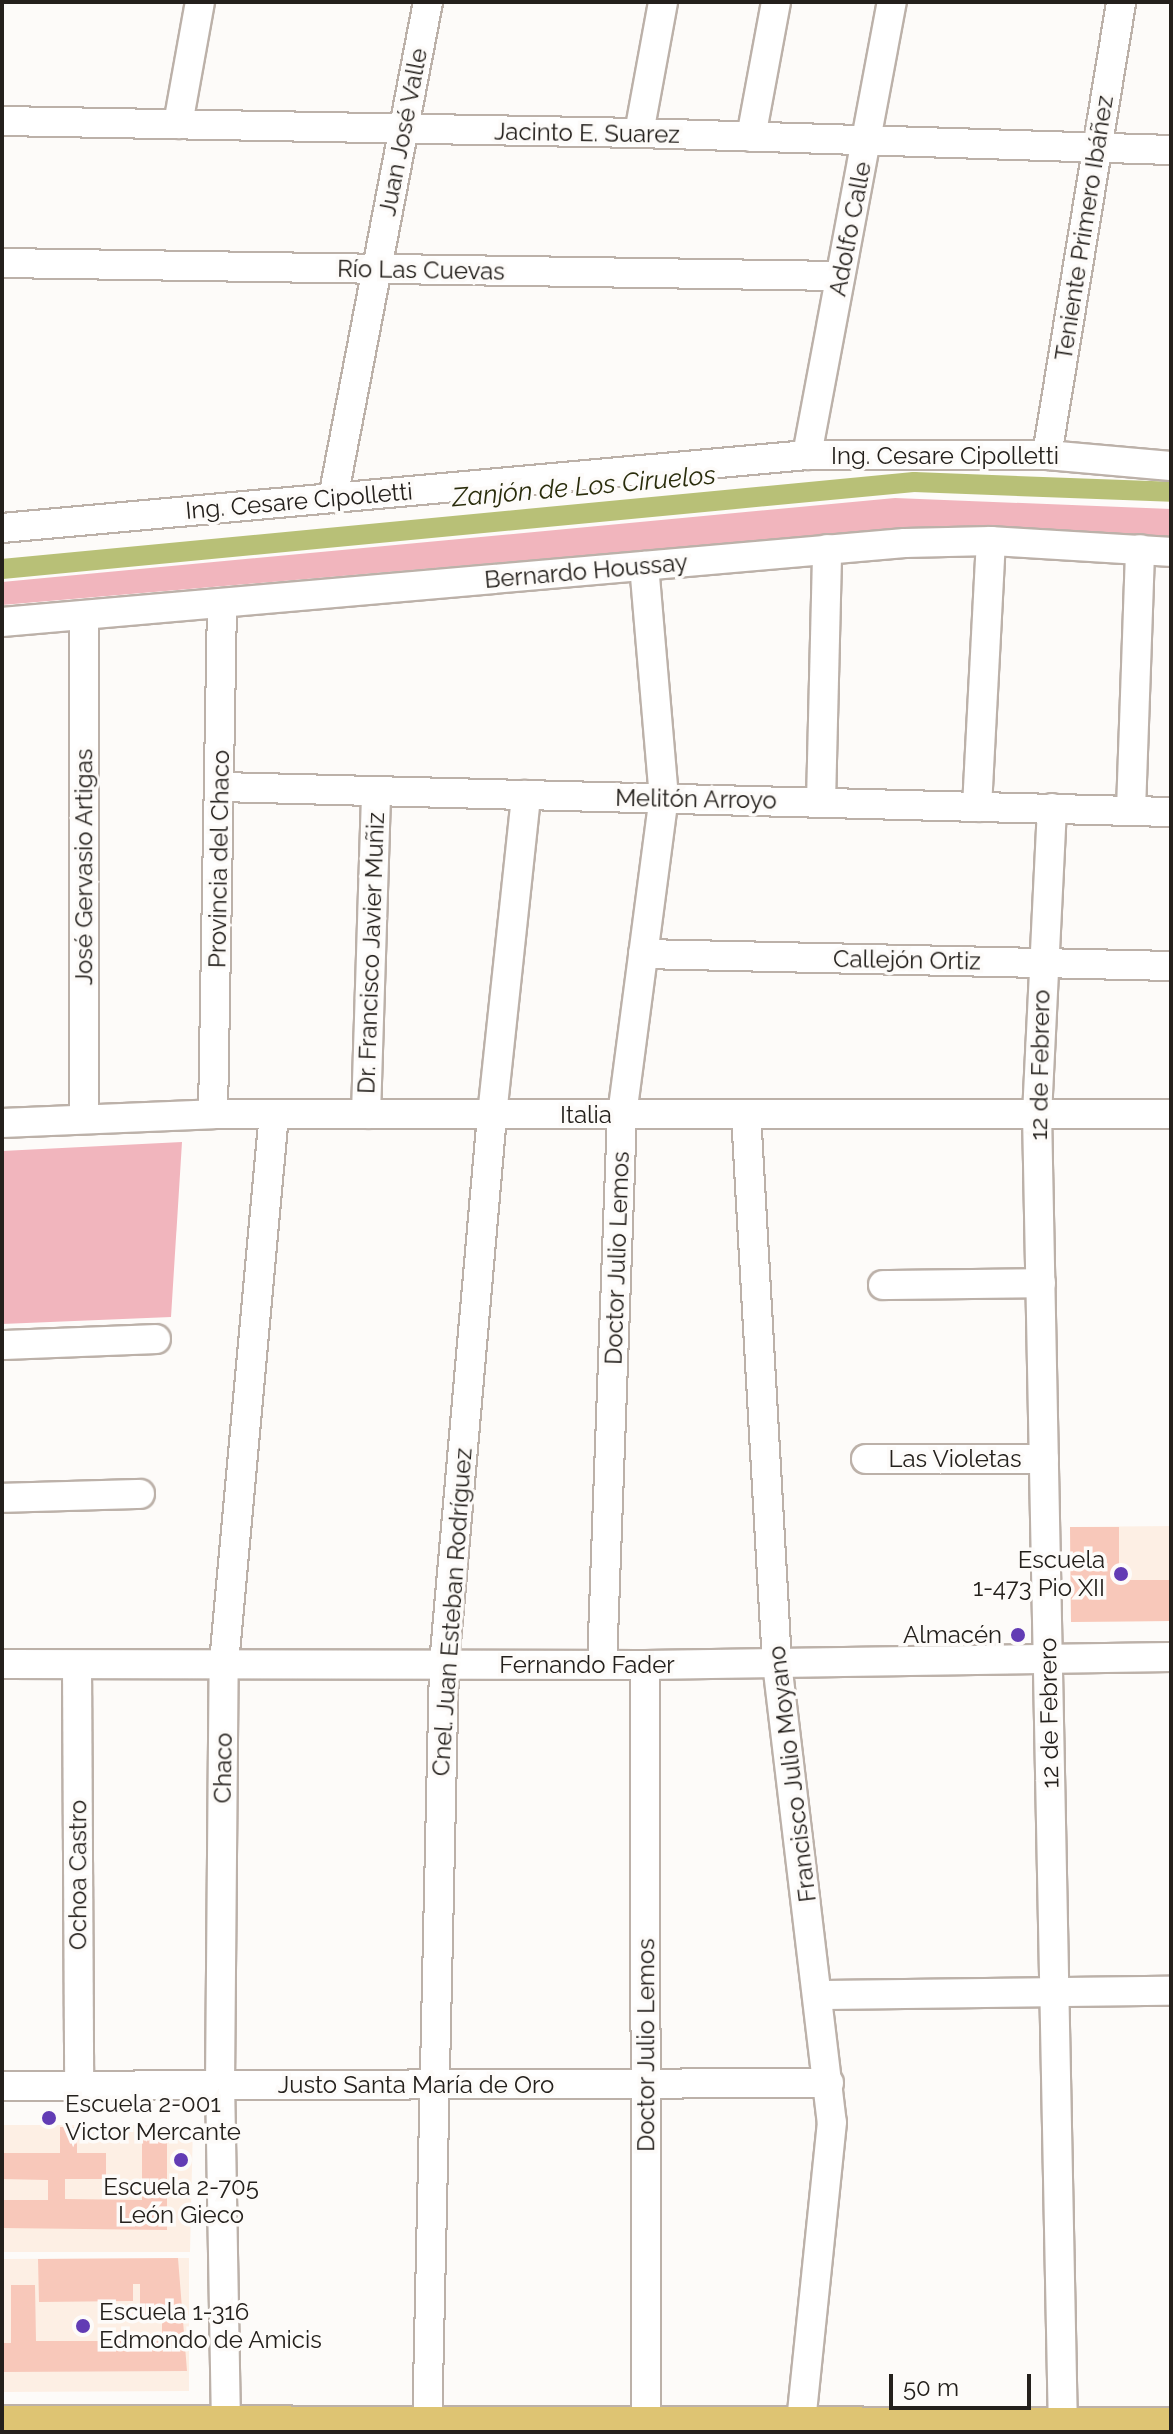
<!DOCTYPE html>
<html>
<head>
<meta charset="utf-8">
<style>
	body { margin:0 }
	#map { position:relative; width:1173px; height:2434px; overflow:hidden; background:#fdfbf9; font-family:Raleway,sans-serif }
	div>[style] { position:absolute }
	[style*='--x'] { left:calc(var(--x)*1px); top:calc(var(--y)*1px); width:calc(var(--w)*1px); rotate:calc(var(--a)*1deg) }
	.built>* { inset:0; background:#fdefe4 }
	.green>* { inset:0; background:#f1b5bd }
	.canal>* { height:20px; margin:-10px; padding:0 10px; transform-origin:10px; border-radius:10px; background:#b8c077 }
	.building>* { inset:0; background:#f8c8ba }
	.roads { filter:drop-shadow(2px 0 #bcb1a9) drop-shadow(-2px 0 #bcb1a9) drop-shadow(0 2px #bcb1a9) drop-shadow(0 -2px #bcb1a9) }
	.minor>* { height:28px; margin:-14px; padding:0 14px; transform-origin:14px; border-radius:14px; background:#fff }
	.major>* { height:36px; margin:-18px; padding:0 18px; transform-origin:18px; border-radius:18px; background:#dec473 }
	.dots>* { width:22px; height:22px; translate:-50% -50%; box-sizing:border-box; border:4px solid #fdfbf9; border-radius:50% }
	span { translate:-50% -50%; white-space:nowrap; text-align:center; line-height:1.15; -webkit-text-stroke:7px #fdfbf9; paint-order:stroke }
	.street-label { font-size:24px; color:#24201c }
	.poi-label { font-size:24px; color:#24201c }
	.right { translate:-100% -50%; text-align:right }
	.left { translate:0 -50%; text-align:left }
	.water-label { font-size:26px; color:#2a2d0c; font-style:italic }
	.frame { position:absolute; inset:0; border:4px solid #24201c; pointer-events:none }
	.scale { position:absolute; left:889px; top:2374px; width:142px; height:36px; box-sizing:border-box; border:4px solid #24201c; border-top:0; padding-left:10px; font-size:24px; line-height:28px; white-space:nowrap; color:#24201c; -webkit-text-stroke:6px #fdfbf9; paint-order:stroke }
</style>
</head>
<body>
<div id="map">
	<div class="built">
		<div style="clip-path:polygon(1171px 1526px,1171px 1621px,1071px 1622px,1070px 1527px)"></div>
		<div style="clip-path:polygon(2px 2125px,193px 2125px,190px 2252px,2px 2252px)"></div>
		<div style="clip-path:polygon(189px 2258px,189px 2391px,2px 2392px,2px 2259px)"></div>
	</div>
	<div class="green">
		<div style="clip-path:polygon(895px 498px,1171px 509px,1171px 539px,970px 527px,819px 535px,2px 605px,2px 582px)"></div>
		<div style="clip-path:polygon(182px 1142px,171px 1317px,2px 1324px,2px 1151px)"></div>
	</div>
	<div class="canal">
		<div style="--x:2;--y:569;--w:916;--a:-5.45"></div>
		<div style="--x:914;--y:482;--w:257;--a:2.2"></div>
	</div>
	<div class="building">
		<div style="clip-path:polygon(1070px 1527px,1119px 1527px,1119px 1580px,1171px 1580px,1171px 1621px,1071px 1622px)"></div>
		<div style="clip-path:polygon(60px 2127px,77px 2127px,77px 2153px,106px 2153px,106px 2179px,65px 2179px,65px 2199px,142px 2200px,142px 2134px,167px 2134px,167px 2230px,2px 2228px,2px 2200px,48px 2200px,48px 2180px,2px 2179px,2px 2153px,60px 2153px)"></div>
		<div style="clip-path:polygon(178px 2258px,187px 2371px,2px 2372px,2px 2343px,11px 2343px,11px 2285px,35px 2285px,36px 2341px,162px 2341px,162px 2318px,140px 2318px,140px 2284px,133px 2284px,133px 2301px,39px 2302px,38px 2259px)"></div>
	</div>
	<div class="roads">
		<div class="minor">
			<div style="--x:2;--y:121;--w:637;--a:1.08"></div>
			<div style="--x:639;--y:133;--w:532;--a:1.83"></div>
			<div style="--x:178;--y:124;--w:124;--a:-79.8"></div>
			<div style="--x:639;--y:133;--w:133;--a:-79.6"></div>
			<div style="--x:751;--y:137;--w:137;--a:-79.5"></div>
			<div style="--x:2;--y:263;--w:838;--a:0.89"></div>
			<div style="--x:807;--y:455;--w:461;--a:-79.4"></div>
			<div style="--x:1047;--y:455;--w:459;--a:-80.7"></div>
			<div style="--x:333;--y:498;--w:505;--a:-79.16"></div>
			<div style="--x:2;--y:528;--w:808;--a:-5.18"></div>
			<div style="--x:807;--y:455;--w:240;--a:0"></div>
			<div style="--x:1047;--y:455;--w:124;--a:5.1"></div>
			<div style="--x:84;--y:615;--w:504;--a:90"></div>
			<div style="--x:2;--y:622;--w:906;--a:-5"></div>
			<div style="--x:905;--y:543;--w:86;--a:-1.3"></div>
			<div style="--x:991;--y:541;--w:180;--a:3.5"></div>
			<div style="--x:221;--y:787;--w:950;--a:1.51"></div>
			<div style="--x:821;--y:802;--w:253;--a:-88.6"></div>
			<div style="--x:977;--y:807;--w:266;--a:-87"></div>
			<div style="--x:1052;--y:808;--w:305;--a:92.8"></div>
			<div style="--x:1037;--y:1113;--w:1313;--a:88.87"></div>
			<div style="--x:1131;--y:810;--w:261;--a:-88"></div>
			<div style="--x:643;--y:954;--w:528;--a:1.3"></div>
			<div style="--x:213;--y:1114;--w:510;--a:-88.99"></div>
			<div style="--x:366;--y:1114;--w:323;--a:-88.2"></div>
			<div style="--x:746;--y:1114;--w:550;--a:86.77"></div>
			<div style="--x:777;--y:1663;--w:462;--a:83.2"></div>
			<div style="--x:832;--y:2122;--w:312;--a:95.9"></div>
			<div style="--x:2;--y:1123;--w:211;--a:-2.4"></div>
			<div style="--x:213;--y:1114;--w:958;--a:0"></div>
			<div style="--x:883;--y:1285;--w:158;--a:-0.7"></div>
			<div style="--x:2;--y:1345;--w:154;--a:-2.2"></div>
			<div style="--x:866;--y:1459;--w:178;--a:0"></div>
			<div style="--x:2;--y:1498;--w:138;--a:-1.7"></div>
			<div style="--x:2;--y:1664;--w:643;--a:0.09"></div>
			<div style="--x:645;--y:1665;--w:526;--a:-0.87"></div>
			<div style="--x:77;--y:1665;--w:421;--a:89.7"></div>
			<div style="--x:602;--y:1665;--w:550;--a:-87.92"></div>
			<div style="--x:622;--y:1115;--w:320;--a:-82.5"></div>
			<div style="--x:664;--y:798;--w:233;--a:-94.9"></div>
			<div style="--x:645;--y:1665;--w:760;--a:89.92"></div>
			<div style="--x:819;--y:1995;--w:352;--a:-0.7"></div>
			<div style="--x:2;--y:2086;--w:827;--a:-0.21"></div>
			<div style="--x:226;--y:2425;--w:340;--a:-91"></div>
			<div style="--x:220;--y:2085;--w:422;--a:-89.5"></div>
			<div style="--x:224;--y:1663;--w:551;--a:-84.8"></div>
			<div style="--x:427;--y:2432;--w:767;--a:-88.73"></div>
			<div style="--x:444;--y:1665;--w:552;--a:-85.01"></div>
			<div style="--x:492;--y:1115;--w:322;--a:-83.9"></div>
		</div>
		<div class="major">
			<div style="--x:2;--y:2424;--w:1169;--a:0.1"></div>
		</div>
	</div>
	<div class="dots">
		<div style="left:1121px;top:1574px;background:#623cb4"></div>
		<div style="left:1018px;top:1635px;background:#623cb4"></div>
		<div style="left:49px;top:2118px;background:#623cb4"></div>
		<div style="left:181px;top:2160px;background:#623cb4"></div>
		<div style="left:83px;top:2326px;background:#623cb4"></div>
	</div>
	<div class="street-label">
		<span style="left:403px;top:132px;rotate:-79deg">Juan José Valle</span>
		<span style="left:587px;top:133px;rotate:1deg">Jacinto E. Suarez</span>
		<span style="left:1084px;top:228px;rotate:-81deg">Teniente Primero Ibáñez</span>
		<span style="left:850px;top:229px;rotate:-79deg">Adolfo Calle</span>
		<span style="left:421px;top:270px;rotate:1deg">Río Las Cuevas</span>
		<span style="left:945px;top:456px">Ing. Cesare Cipolletti</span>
		<span style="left:299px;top:501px;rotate:-5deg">Ing. Cesare Cipolletti</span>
		<span style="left:586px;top:571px;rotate:-5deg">Bernardo Houssay</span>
		<span style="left:696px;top:799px;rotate:1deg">Melitón Arroyo</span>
		<span style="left:219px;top:859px;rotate:-89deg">Provincia del Chaco</span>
		<span style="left:84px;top:867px;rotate:-90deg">José Gervasio Artigas</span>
		<span style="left:371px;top:953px;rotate:-88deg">Dr. Francisco Javier Muñiz</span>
		<span style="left:907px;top:960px;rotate:1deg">Callejón Ortiz</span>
		<span style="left:1040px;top:1065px;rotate:-89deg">12 de Febrero</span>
		<span style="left:586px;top:1115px">Italia</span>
		<span style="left:617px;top:1258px;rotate:-88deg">Doctor Julio Lemos</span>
		<span style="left:955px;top:1459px">Las Violetas</span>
		<span style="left:452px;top:1612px;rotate:-86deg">Cnel. Juan Esteban Rodríguez</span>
		<span style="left:587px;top:1665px">Fernando Fader</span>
		<span style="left:1049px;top:1713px;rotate:-91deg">12 de Febrero</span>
		<span style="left:223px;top:1768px;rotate:-89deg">Chaco</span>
		<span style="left:792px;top:1774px;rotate:-97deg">Francisco Julio Moyano</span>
		<span style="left:78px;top:1875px;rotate:-90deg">Ochoa Castro</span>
		<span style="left:646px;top:2045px;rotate:-90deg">Doctor Julio Lemos</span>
		<span style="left:416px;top:2085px">Justo Santa María de Oro</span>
	</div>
	<div class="poi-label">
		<span class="right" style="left:1105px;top:1574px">Escuela<br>1-473 Pio XII</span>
		<span class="right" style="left:1002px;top:1635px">Almacén</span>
		<span class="left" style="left:65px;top:2118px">Escuela 2-001<br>Victor Mercante</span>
		<span style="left:181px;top:2201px">Escuela 2-705<br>León Gieco</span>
		<span class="left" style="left:99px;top:2326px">Escuela 1-316<br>Edmondo de Amicis</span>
	</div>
	<div class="water-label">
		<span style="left:584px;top:487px;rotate:-5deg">Zanjón de Los Ciruelos</span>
	</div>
	<div class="frame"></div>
	<div class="scale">50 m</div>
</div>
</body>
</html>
